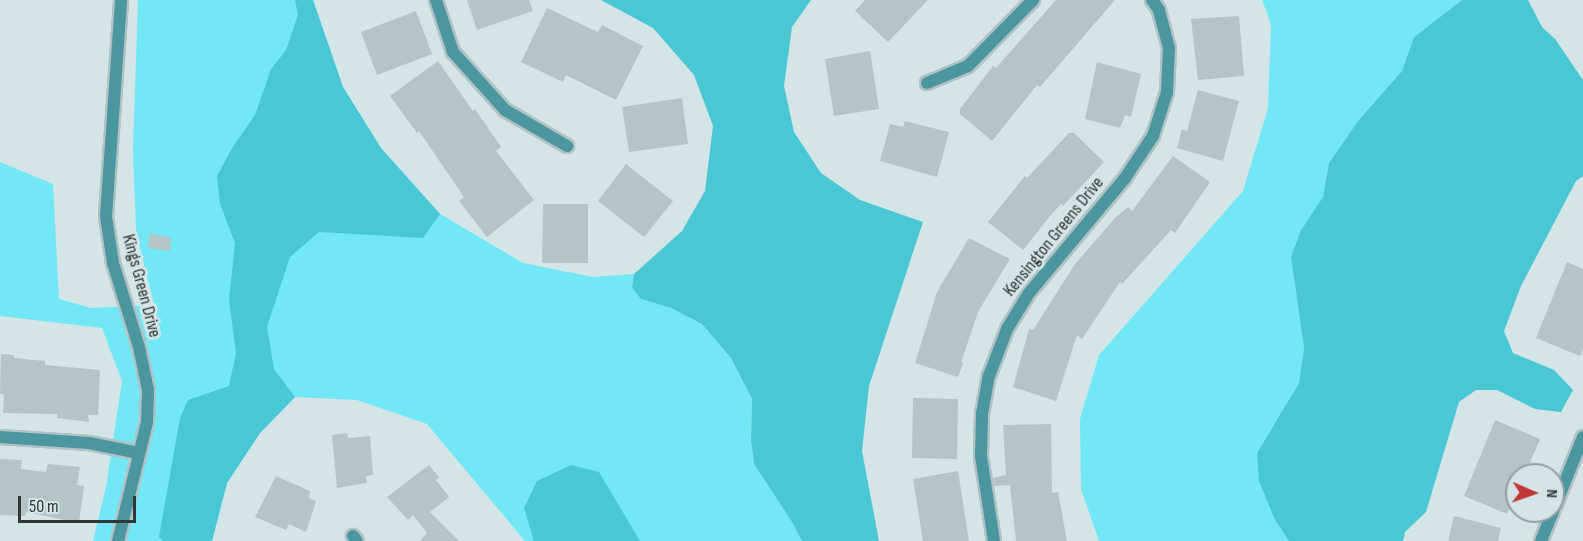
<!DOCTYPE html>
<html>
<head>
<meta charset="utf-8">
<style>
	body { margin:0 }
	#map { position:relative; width:1583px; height:541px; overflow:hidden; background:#d3e5e7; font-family:"Sofia Sans Condensed",sans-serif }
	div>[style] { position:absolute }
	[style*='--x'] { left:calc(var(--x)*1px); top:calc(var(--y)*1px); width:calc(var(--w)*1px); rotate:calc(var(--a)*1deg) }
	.green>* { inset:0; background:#72e8f6 }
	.water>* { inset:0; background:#49c7d5 }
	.building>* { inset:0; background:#b3c5c7 }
	.roads { filter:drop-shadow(2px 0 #b2c2c4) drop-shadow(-2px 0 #b2c2c4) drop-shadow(0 2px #b2c2c4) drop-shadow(0 -2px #b2c2c4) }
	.minor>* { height:12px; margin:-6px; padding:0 6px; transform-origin:6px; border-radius:6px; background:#4a97a0 }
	span { translate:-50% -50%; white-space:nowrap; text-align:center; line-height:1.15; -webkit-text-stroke:6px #d3e5e7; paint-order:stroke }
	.street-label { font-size:18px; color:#303737 }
	.north { position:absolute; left:1505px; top:463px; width:60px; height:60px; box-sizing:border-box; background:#d3e5e7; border:2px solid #929fa1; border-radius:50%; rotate:92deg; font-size:16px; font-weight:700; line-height:24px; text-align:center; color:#303737 }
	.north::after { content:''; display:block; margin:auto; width:21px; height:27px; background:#c33434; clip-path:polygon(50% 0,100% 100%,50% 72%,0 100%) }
	.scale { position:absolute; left:18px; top:496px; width:118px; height:27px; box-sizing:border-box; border:3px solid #303737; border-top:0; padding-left:8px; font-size:18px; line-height:21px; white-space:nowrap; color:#303737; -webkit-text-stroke:4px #d3e5e7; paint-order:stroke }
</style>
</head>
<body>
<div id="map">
	<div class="green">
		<div style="clip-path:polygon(138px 0,313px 0,343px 87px,381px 148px,440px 214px,523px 263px,593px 277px,634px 274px,632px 288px,641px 299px,671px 308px,702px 324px,731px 358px,752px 399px,751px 440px,754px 464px,792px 522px,802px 541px,525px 541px,427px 424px,357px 400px,295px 397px,260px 433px,227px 483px,212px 541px,93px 541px,106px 487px,122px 381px,102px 328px,0 316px,0 162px,53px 184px,59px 299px,91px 308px,154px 305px,136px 232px,133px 149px)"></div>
		<div style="clip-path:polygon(1262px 0,1462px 0,1414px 37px,1402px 71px,1358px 121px,1329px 163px,1323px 198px,1301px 230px,1291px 257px,1304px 348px,1299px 383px,1257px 453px,1275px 520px,1289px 541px,1099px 541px,1081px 489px,1080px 419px,1099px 355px,1243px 191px,1268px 108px,1271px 24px)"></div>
	</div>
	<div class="water">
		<div style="clip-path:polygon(295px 0,313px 0,343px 87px,381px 148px,440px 214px,423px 238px,319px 232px,290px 257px,267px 327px,274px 369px,295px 397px,260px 433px,227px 483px,212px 541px,163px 541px,159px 537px,180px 418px,188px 400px,229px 386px,236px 353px,229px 300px,235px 243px,220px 204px,217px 176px,232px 148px,255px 115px,271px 69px,286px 50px,298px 15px)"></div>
		<div style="clip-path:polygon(601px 0,811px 0,792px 27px,784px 86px,794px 132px,821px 173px,860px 200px,923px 222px,869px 386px,862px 451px,879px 541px,802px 541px,792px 522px,754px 464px,751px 440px,752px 399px,731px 358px,702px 324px,671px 308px,641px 299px,632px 288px,634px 274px,682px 231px,705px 191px,713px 126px,694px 75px,653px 28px)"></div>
		<div style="clip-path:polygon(1462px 0,1528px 0,1542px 27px,1555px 39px,1583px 80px,1583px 176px,1576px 181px,1521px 286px,1504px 331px,1513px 353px,1554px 370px,1573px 390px,1561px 412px,1535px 409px,1497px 390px,1476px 390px,1459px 402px,1426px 512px,1405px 532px,1403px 541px,1289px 541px,1275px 520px,1259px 481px,1257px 453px,1299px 383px,1304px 348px,1291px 257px,1301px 230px,1323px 197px,1329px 163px,1358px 121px,1402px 71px,1414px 37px)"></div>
		<div style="clip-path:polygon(571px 465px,599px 472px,640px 541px,534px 541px,524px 508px,537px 481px)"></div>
	</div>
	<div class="building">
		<div style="clip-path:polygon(467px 0,529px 0,533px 11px,477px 30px)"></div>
		<div style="clip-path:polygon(865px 0,928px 0,888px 42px,855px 11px)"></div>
		<div style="clip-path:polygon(1056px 0,1115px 0,1040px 87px,1037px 85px,992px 141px,960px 114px,960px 109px,993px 66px,996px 68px)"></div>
		<div style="clip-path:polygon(547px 8px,598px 32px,602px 25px,643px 46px,616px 100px,566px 75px,563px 82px,521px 62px)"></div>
		<div style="clip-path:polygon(416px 11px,432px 54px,377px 75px,361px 32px)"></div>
		<div style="clip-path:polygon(1239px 16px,1244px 76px,1198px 80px,1191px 19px)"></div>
		<div style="clip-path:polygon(870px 51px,879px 109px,834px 116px,825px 59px)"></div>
		<div style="clip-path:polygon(438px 61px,473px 111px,475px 109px,501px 147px,496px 151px,534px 200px,487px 237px,459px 201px,464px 197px,419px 131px,417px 133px,390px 96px)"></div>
		<div style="clip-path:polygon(1097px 62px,1141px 74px,1131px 117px,1125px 115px,1120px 128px,1085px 119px)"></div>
		<div style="clip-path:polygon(1198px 90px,1239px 101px,1223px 161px,1177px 148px,1182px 129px,1187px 131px)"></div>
		<div style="clip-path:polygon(682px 98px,688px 144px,629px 152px,622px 107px)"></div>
		<div style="clip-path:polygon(905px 121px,949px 132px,937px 177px,880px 161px,890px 124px,903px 127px)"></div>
		<div style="clip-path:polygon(1069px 133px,1074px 133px,1104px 162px,1063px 206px,1061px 204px,1050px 216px,1023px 250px,988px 222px,1025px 176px,1027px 178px)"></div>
		<div style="clip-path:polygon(1173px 156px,1210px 182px,1175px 233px,1171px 230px,1122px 284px,1120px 282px,1082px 339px,1077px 335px,1056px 401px,1013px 387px,1029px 329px,1033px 330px,1075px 264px,1115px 218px,1128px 207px,1132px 211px)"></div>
		<div style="clip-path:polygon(626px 164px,673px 201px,644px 237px,598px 201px)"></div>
		<div style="clip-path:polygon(543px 204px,588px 204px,588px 263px,542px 263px)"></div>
		<div style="clip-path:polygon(150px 233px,171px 238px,170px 251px,148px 248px)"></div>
		<div style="clip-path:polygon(969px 238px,1010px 259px,979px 310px,961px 362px,963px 363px,958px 377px,915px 363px,937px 292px)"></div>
		<div style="clip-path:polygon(1567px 262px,1583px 269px,1583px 349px,1580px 356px,1536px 338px)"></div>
		<div style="clip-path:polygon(1px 354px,14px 355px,14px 358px,45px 361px,45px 365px,100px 370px,98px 415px,88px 415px,89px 422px,57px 418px,57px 414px,3px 413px,4px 394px,0 394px)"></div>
		<div style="clip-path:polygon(913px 398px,958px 399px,957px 459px,912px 458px)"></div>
		<div style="clip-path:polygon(1495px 420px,1540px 439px,1526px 472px,1517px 468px,1517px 489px,1507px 514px,1464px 496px)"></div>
		<div style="clip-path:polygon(1051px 424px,1052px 493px,1058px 492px,1067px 541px,1016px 541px,1010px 485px,994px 486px,993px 478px,1006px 475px,1003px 425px)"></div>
		<div style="clip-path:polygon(347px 433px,348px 438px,370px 436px,373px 475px,366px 476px,367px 483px,337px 488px,332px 435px)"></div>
		<div style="clip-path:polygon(0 459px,22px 460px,21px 469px,46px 472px,48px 464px,80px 467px,77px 485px,84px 486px,79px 523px,26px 512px,25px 516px,0 515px)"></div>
		<div style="clip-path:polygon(429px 465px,439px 477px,436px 480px,449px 497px,430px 512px,459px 541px,420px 541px,427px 533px,413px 515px,408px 520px,387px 497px)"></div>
		<div style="clip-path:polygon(958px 471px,969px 541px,923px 541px,913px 479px)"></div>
		<div style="clip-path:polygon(276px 476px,310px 491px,309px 498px,316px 501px,306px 532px,289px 524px,286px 530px,255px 517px)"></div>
		<div style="clip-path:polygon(1454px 516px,1501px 528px,1498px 541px,1448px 541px)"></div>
	</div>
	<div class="roads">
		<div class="minor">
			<div style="--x:436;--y:0;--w:55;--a:71.9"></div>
			<div style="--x:453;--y:52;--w:78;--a:48.1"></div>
			<div style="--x:505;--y:110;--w:72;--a:30.1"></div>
			<div style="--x:927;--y:83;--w:44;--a:-22.5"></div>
			<div style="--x:968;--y:66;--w:93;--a:-45.4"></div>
			<div style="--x:0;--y:437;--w:89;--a:3.9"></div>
			<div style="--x:89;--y:443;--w:51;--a:11.3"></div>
			<div style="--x:353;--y:536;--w:6;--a:51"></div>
			<div style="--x:118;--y:541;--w:122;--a:-76.3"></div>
			<div style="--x:147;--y:422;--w:32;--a:-88"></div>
			<div style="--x:148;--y:390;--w:44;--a:-101.8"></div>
			<div style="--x:139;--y:347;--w:88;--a:-107.2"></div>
			<div style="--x:113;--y:263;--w:48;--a:-98.5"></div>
			<div style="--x:106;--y:216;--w:217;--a:-86"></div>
			<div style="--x:994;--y:541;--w:86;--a:-98.7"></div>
			<div style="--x:981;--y:456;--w:42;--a:-88.6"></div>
			<div style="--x:982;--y:414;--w:39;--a:-80"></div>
			<div style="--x:989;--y:376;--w:50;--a:-69"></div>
			<div style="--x:1007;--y:329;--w:42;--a:-58.6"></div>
			<div style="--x:1029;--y:293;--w:150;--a:-50.1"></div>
			<div style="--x:1125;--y:178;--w:50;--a:-56.3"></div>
			<div style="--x:1153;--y:136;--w:46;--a:-72.3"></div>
			<div style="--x:1167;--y:92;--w:44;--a:-87.4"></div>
			<div style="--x:1169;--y:48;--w:39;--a:-105"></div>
			<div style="--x:1159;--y:10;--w:12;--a:-125"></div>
			<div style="--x:1541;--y:541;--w:112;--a:-68"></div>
		</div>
	</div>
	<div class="street-label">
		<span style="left:1054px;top:237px;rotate:-51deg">Kensington Greens Drive</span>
		<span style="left:141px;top:286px;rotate:75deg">Kings Green Drive</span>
	</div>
	<div class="north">N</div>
	<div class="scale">50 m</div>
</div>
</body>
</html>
